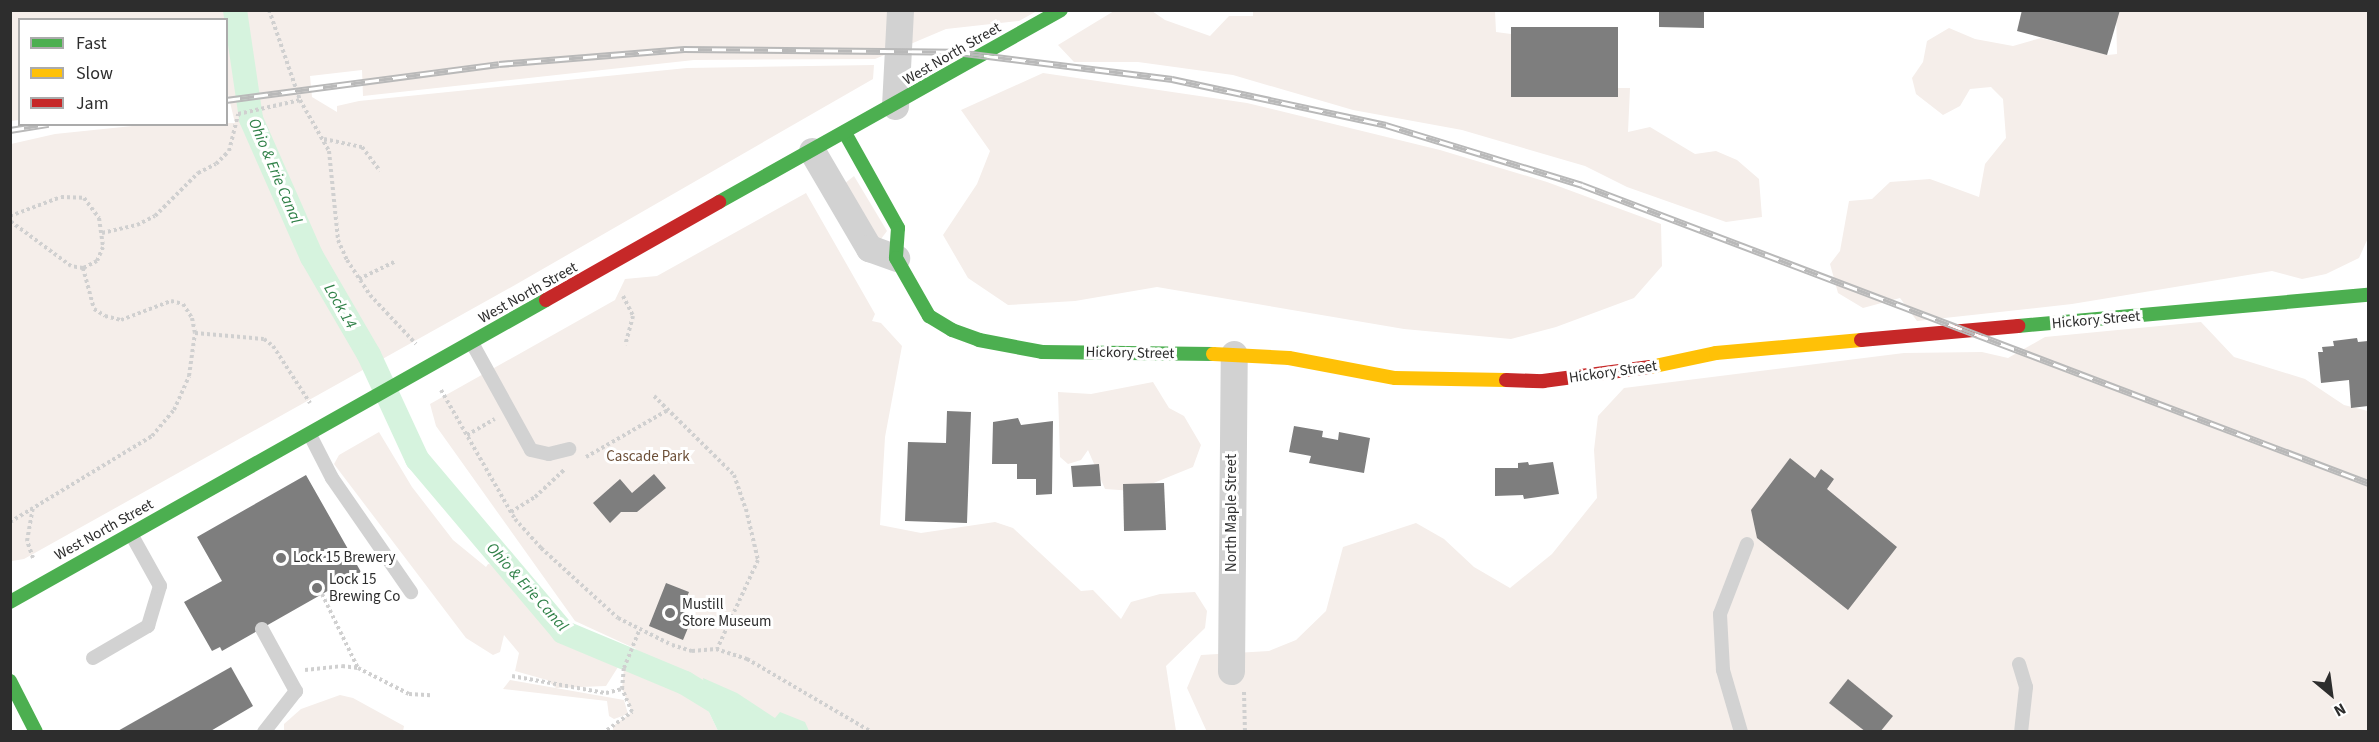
<!DOCTYPE html>
<html>
<head>
<meta charset="utf-8">
<style>
	body { margin:0 }
	#map { position:relative; width:2379px; height:742px; overflow:hidden; background:#fff; font-family:"Source Sans 3",sans-serif }
	div>[style] { position:absolute }
	[style*='--x'] { left:calc(var(--x)*1px); top:calc(var(--y)*1px); width:calc(var(--w)*1px); rotate:calc(var(--a)*1deg) }
	.green>* { inset:0; background:#f5eeea }
	.water>* { inset:0; background:#d6f3de }
	.canal>* { height:24px; margin:-12px; padding:0 12px; transform-origin:12px; border-radius:12px; background:#d6f3de }
	.building>* { inset:0; background:#7e7e7e }
	.path>* { height:4px; margin-top:-2px; transform-origin:0; background:repeating-linear-gradient(90deg,#d0d0d0 0 3px,transparent 0 6px) }
	.lane>* { height:14px; margin:-7px; padding:0 7px; transform-origin:7px; border-radius:7px; background:#d2d2d2 }
	.street>* { height:27px; margin:-13.5px; padding:0 13.5px; transform-origin:13.5px; border-radius:13.5px; background:#d2d2d2 }
	.fast>* { height:14px; margin:-7px; padding:0 7px; transform-origin:7px; border-radius:7px; background:#4caf50 }
	.slow>* { height:14px; margin:-7px; padding:0 7px; transform-origin:7px; border-radius:7px; background:#ffc107 }
	.jam>* { height:14px; margin:-7px; padding:0 7px; transform-origin:7px; border-radius:7px; background:#c62828 }
	.rail>* { height:7px; margin-top:-3.5px; transform-origin:0; background:repeating-linear-gradient(90deg,#fff 0 14px,#b9b9b9 0 28px); box-sizing:border-box; border-block:2px solid #b9b9b9 }
	.dots>* { width:16px; height:16px; translate:-50% -50%; box-sizing:border-box; border:3px solid #fff; border-radius:50% }
	span { translate:-50% -50%; white-space:nowrap; text-align:center; line-height:1.15; -webkit-text-stroke:6px #fff; paint-order:stroke }
	.street-label { font-size:15px; color:#2d2d2d }
	.park-label { font-size:15px; color:#6c4f37 }
	.poi-label { font-size:15px; color:#2d2d2d }
	.left { translate:0 -50%; text-align:left }
	.water-label { font-size:16px; color:#308148; font-style:italic }
	.frame { position:absolute; inset:0; border:12px solid #2d2d2d; pointer-events:none }
	.legend { position:absolute; left:18px; top:18px; width:210px; height:108px; box-sizing:border-box; background:#fff; border:2px solid #ababab; margin:0; padding:8px 10px; list-style:none; font-size:18px; color:#2d2d2d }
	.legend li { display:flex; align-items:center; gap:12px; height:30px }
	.legend b { width:30px; border:2px solid #ababab }
	.north { position:absolute; left:2301px; top:664px; width:60px; height:60px; -webkit-text-stroke:4px #fff; paint-order:stroke; rotate:151deg; font-size:16px; font-weight:700; line-height:24px; text-align:center; color:#2d2d2d }
	.north::after { content:''; display:block; margin:auto; width:21px; height:27px; background:#2d2d2d; clip-path:polygon(50% 0,100% 100%,50% 72%,0 100%) }
</style>
</head>
<body>
<div id="map">
	<div class="green">
		<div style="clip-path:polygon(10px 11px,1037px 11px,1019px 21px,946px 29px,875px 59px,694px 60px,363px 96px,362px 70px,310px 76px,312px 97px,337px 112px,337px 106px,359px 101px,687px 68px,874px 65px,873px 79px,515px 285px,24px 559px,12px 561px,11px 144px,55px 134px,142px 125px,235px 123px,227px 90px,226px 20px,20px 20px,19px 120px,11px 121px)"></div>
		<div style="clip-path:polygon(1114px 11px,1152px 11px,1165px 20px,1210px 36px,1229px 16px,1253px 16px,1253px 11px,1495px 11px,1496px 32px,1511px 34px,1618px 97px,1618px 88px,1630px 88px,1628px 132px,1650px 127px,1695px 154px,1716px 151px,1737px 160px,1759px 179px,1762px 217px,1726px 222px,1627px 187px,1585px 166px,1462px 130px,1353px 110px,1233px 75px,1138px 62px,1074px 62px,1058px 45px)"></div>
		<div style="clip-path:polygon(2116px 11px,2368px 11px,2368px 238px,2359px 258px,2326px 274px,2302px 279px,2272px 271px,2072px 304px,1917px 321px,1900px 298px,1863px 308px,1838px 293px,1830px 264px,1840px 251px,1849px 201px,1872px 199px,1890px 182px,1930px 179px,1979px 197px,1985px 164px,2006px 138px,2003px 99px,1991px 87px,1970px 89px,1960px 106px,1943px 115px,1916px 94px,1912px 78px,1923px 62px,1927px 41px,1949px 28px,1975px 39px,2013px 46px,2041px 38px,2108px 55px,2117px 54px)"></div>
		<div style="clip-path:polygon(1043px 73px,1247px 103px,1440px 150px,1547px 182px,1661px 224px,1662px 266px,1634px 298px,1556px 327px,1511px 339px,1404px 329px,1157px 287px,1075px 301px,1008px 305px,968px 278px,943px 235px,977px 184px,990px 151px,961px 110px)"></div>
		<div style="clip-path:polygon(854px 176px,887px 231px,878px 243px,844px 184px)"></div>
		<div style="clip-path:polygon(806px 193px,875px 314px,872px 321px,881px 323px,902px 346px,885px 437px,880px 525px,921px 533px,995px 522px,1013px 528px,1081px 591px,1093px 590px,1121px 619px,1131px 602px,1160px 594px,1195px 592px,1207px 611px,1205px 628px,1166px 666px,1176px 731px,802px 731px,708px 710px,718px 731px,613px 731px,613px 726px,632px 712px,622px 689px,624px 668px,636px 649px,575px 621px,436px 426px,430px 404px,615px 300px,625px 279px,657px 276px)"></div>
		<div style="clip-path:polygon(2201px 322px,2234px 357px,2305px 379px,2344px 405px,2368px 411px,2368px 731px,1207px 732px,1187px 688px,1201px 655px,1269px 651px,1296px 640px,1326px 611px,1343px 547px,1416px 523px,1444px 539px,1474px 567px,1510px 588px,1552px 554px,1597px 498px,1594px 450px,1598px 416px,1624px 388px,1904px 353px,1982px 352px,2008px 358px,2045px 337px)"></div>
		<div style="clip-path:polygon(1153px 382px,1169px 408px,1184px 416px,1201px 445px,1193px 467px,1134px 491px,1105px 489px,1088px 450px,1081px 460px,1068px 464px,1060px 457px,1058px 392px,1091px 394px)"></div>
		<div style="clip-path:polygon(379px 432px,412px 487px,453px 540px,486px 567px,488px 564px,516px 568px,541px 589px,548px 609px,583px 635px,610px 646px,618px 667px,606px 686px,556px 688px,547px 680px,515px 671px,519px 653px,504px 635px,500px 652px,493px 655px,466px 638px,334px 464px,339px 455px)"></div>
		<div style="clip-path:polygon(510px 680px,624px 700px,628px 714px,614px 719px,609px 716px,607px 701px,503px 689px)"></div>
		<div style="clip-path:polygon(340px 695px,353px 698px,404px 726px,403px 731px,284px 731px,284px 724px,301px 709px)"></div>
	</div>
	<div class="water">
		<div style="clip-path:polygon(703px 678px,737px 693px,775px 718px,780px 712px,805px 722px,809px 731px,718px 731px,708px 710px)"></div>
	</div>
	<div class="canal">
		<div style="--x:235;--y:10;--w:110;--a:81.6"></div>
		<div style="--x:251;--y:119;--w:151;--a:66.2"></div>
		<div style="--x:312;--y:257;--w:113;--a:59.8"></div>
		<div style="--x:369;--y:355;--w:115;--a:65.2"></div>
		<div style="--x:417;--y:459;--w:226;--a:49.8"></div>
		<div style="--x:563;--y:632;--w:132;--a:22.7"></div>
		<div style="--x:685;--y:683;--w:94;--a:31.5"></div>
	</div>
	<div class="building">
		<div style="clip-path:polygon(1659px 10px,1704px 10px,1704px 28px,1659px 27px)"></div>
		<div style="clip-path:polygon(2022px 10px,2120px 10px,2107px 55px,2017px 31px)"></div>
		<div style="clip-path:polygon(1511px 27px,1618px 27px,1618px 97px,1511px 97px)"></div>
		<div style="clip-path:polygon(2357px 338px,2358px 342px,2368px 341px,2368px 406px,2351px 408px,2349px 380px,2321px 383px,2318px 352px,2323px 352px,2322px 347px,2334px 346px,2333px 341px)"></div>
		<div style="clip-path:polygon(947px 411px,971px 412px,967px 523px,905px 521px,908px 442px,946px 443px)"></div>
		<div style="clip-path:polygon(1018px 418px,1021px 425px,1053px 421px,1052px 494px,1036px 495px,1036px 479px,1017px 479px,1017px 464px,992px 464px,993px 422px)"></div>
		<div style="clip-path:polygon(1294px 426px,1323px 431px,1322px 437px,1338px 440px,1339px 432px,1370px 438px,1364px 473px,1309px 463px,1311px 456px,1289px 452px)"></div>
		<div style="clip-path:polygon(1790px 458px,1815px 478px,1821px 469px,1834px 479px,1827px 489px,1897px 547px,1848px 610px,1757px 538px,1751px 510px)"></div>
		<div style="clip-path:polygon(1528px 462px,1529px 465px,1553px 462px,1559px 494px,1524px 499px,1523px 495px,1495px 496px,1495px 468px,1518px 468px,1518px 463px)"></div>
		<div style="clip-path:polygon(1099px 464px,1101px 486px,1073px 487px,1071px 466px)"></div>
		<div style="clip-path:polygon(654px 474px,666px 488px,637px 512px,621px 512px,610px 523px,593px 503px,620px 479px,632px 493px)"></div>
		<div style="clip-path:polygon(306px 475px,361px 572px,222px 651px,220px 647px,212px 651px,184px 602px,222px 581px,197px 537px)"></div>
		<div style="clip-path:polygon(1164px 483px,1166px 530px,1124px 531px,1123px 484px)"></div>
		<div style="clip-path:polygon(666px 583px,689px 592px,681px 611px,693px 616px,683px 640px,649px 626px)"></div>
		<div style="clip-path:polygon(231px 667px,253px 706px,209px 732px,116px 732px)"></div>
		<div style="clip-path:polygon(1848px 679px,1893px 716px,1880px 732px,1866px 732px,1829px 703px)"></div>
	</div>
	<div class="path">
		<div style="--x:269;--y:10;--w:95;--a:71"></div>
		<div style="--x:300;--y:100;--w:59;--a:60.4"></div>
		<div style="--x:329;--y:151;--w:89;--a:84.2"></div>
		<div style="--x:338;--y:240;--w:22;--a:66"></div>
		<div style="--x:347;--y:260;--w:42;--a:56.7"></div>
		<div style="--x:370;--y:295;--w:67;--a:46.8"></div>
		<div style="--x:324;--y:139;--w:39;--a:12"></div>
		<div style="--x:362;--y:147;--w:30;--a:53"></div>
		<div style="--x:10;--y:216;--w:54;--a:-20.4"></div>
		<div style="--x:61;--y:197;--w:23;--a:2"></div>
		<div style="--x:84;--y:198;--w:25;--a:53"></div>
		<div style="--x:99;--y:218;--w:29;--a:82"></div>
		<div style="--x:103;--y:247;--w:15;--a:113"></div>
		<div style="--x:97;--y:261;--w:16;--a:153"></div>
		<div style="--x:83;--y:268;--w:12;--a:-171"></div>
		<div style="--x:71;--y:266;--w:76;--a:-143.6"></div>
		<div style="--x:102;--y:233;--w:36;--a:-13"></div>
		<div style="--x:137;--y:225;--w:20;--a:-27"></div>
		<div style="--x:155;--y:216;--w:61;--a:-45"></div>
		<div style="--x:198;--y:173;--w:20;--a:-27"></div>
		<div style="--x:216;--y:164;--w:18;--a:-45"></div>
		<div style="--x:229;--y:151;--w:38;--a:-76"></div>
		<div style="--x:238;--y:114;--w:64;--a:-12.7"></div>
		<div style="--x:83;--y:268;--w:42;--a:75"></div>
		<div style="--x:94;--y:309;--w:13;--a:32"></div>
		<div style="--x:105;--y:316;--w:16;--a:14"></div>
		<div style="--x:121;--y:320;--w:53;--a:-20.8"></div>
		<div style="--x:171;--y:301;--w:12;--a:14"></div>
		<div style="--x:183;--y:304;--w:17;--a:57"></div>
		<div style="--x:192;--y:318;--w:15;--a:79"></div>
		<div style="--x:195;--y:333;--w:69;--a:5"></div>
		<div style="--x:264;--y:339;--w:11;--a:38"></div>
		<div style="--x:273;--y:346;--w:68;--a:57"></div>
		<div style="--x:359;--y:279;--w:41;--a:-25.9"></div>
		<div style="--x:623;--y:296;--w:22;--a:63"></div>
		<div style="--x:633;--y:316;--w:30;--a:105"></div>
		<div style="--x:441;--y:390;--w:149;--a:60.2"></div>
		<div style="--x:515;--y:519;--w:39;--a:48"></div>
		<div style="--x:541;--y:548;--w:104;--a:42.3"></div>
		<div style="--x:618;--y:618;--w:60;--a:26.6"></div>
		<div style="--x:672;--y:645;--w:21;--a:17"></div>
		<div style="--x:692;--y:651;--w:24;--a:-5"></div>
		<div style="--x:716;--y:649;--w:33;--a:18"></div>
		<div style="--x:747;--y:659;--w:145;--a:30.3"></div>
		<div style="--x:654;--y:396;--w:112;--a:44.6"></div>
		<div style="--x:734;--y:475;--w:36;--a:71"></div>
		<div style="--x:746;--y:509;--w:52;--a:76.8"></div>
		<div style="--x:758;--y:560;--w:98;--a:114.7"></div>
		<div style="--x:467;--y:435;--w:32;--a:-30"></div>
		<div style="--x:586;--y:457;--w:95;--a:-29.8"></div>
		<div style="--x:511;--y:512;--w:28;--a:-32"></div>
		<div style="--x:535;--y:497;--w:40;--a:-43"></div>
		<div style="--x:10;--y:522;--w:166;--a:-31.2"></div>
		<div style="--x:152;--y:436;--w:34;--a:-50"></div>
		<div style="--x:174;--y:410;--w:37;--a:-66"></div>
		<div style="--x:189;--y:376;--w:43;--a:-82.1"></div>
		<div style="--x:33;--y:558;--w:18;--a:-109"></div>
		<div style="--x:27;--y:541;--w:35;--a:-80"></div>
		<div style="--x:322;--y:594;--w:82;--a:64.1"></div>
		<div style="--x:305;--y:670;--w:37;--a:-6"></div>
		<div style="--x:342;--y:666;--w:16;--a:7"></div>
		<div style="--x:358;--y:668;--w:57;--a:27"></div>
		<div style="--x:409;--y:694;--w:22;--a:3"></div>
		<div style="--x:512;--y:676;--w:96;--a:10.3"></div>
		<div style="--x:606;--y:693;--w:16;--a:-14"></div>
		<div style="--x:1244;--y:692;--w:40;--a:88.6"></div>
		<div style="--x:607;--y:730;--w:31;--a:-36"></div>
		<div style="--x:632;--y:712;--w:25;--a:-113"></div>
		<div style="--x:622;--y:689;--w:21;--a:-85"></div>
		<div style="--x:624;--y:668;--w:40;--a:-68"></div>
	</div>
	<div class="lane">
		<div style="--x:472;--y:343;--w:122;--a:61.1"></div>
		<div style="--x:531;--y:450;--w:18;--a:13"></div>
		<div style="--x:549;--y:454;--w:21;--a:-14"></div>
		<div style="--x:310;--y:435;--w:48;--a:62.9"></div>
		<div style="--x:332;--y:478;--w:139;--a:55.3"></div>
		<div style="--x:262;--y:629;--w:71;--a:61.3"></div>
		<div style="--x:296;--y:691;--w:52;--a:128"></div>
		<div style="--x:93;--y:658;--w:64;--a:-30.2"></div>
		<div style="--x:148;--y:626;--w:42;--a:-73.3"></div>
		<div style="--x:160;--y:586;--w:60;--a:-119.1"></div>
		<div style="--x:2019;--y:664;--w:24;--a:73"></div>
		<div style="--x:2026;--y:687;--w:45;--a:96.3"></div>
		<div style="--x:1741;--y:732;--w:65;--a:-106.2"></div>
		<div style="--x:1723;--y:670;--w:56;--a:-93.1"></div>
		<div style="--x:1720;--y:614;--w:75;--a:-68.9"></div>
	</div>
	<div class="street">
		<div style="--x:895;--y:106;--w:96;--a:-87"></div>
		<div style="--x:812;--y:151;--w:113;--a:59.6"></div>
		<div style="--x:869;--y:248;--w:29;--a:20"></div>
		<div style="--x:1231;--y:671;--w:317;--a:-89.5"></div>
	</div>
	<div class="fast">
		<div style="--x:845;--y:133;--w:109;--a:60.8"></div>
		<div style="--x:898;--y:228;--w:30;--a:94"></div>
		<div style="--x:896;--y:258;--w:67;--a:60.4"></div>
		<div style="--x:929;--y:316;--w:27;--a:31"></div>
		<div style="--x:952;--y:330;--w:29;--a:20"></div>
		<div style="--x:979;--y:340;--w:64;--a:10.8"></div>
		<div style="--x:1042;--y:352;--w:171;--a:0.7"></div>
		<div style="--x:719;--y:202;--w:392;--a:-29.3"></div>
		<div style="--x:2018;--y:326;--w:351;--a:-5.1"></div>
		<div style="--x:10;--y:602;--w:615;--a:-29.4"></div>
		<div style="--x:10;--y:681;--w:57;--a:63"></div>
	</div>
	<div class="slow">
		<div style="--x:1213;--y:354;--w:76;--a:3"></div>
		<div style="--x:1289;--y:358;--w:108;--a:10.7"></div>
		<div style="--x:1395;--y:378;--w:111;--a:1"></div>
		<div style="--x:1650;--y:367;--w:67;--a:-12"></div>
		<div style="--x:1716;--y:353;--w:146;--a:-5.1"></div>
	</div>
	<div class="jam">
		<div style="--x:546;--y:300;--w:199;--a:-29.5"></div>
		<div style="--x:1861;--y:340;--w:158;--a:-5.1"></div>
		<div style="--x:1506;--y:380;--w:37;--a:2"></div>
		<div style="--x:1543;--y:381;--w:108;--a:-7.5"></div>
	</div>
	<div class="rail">
		<div style="--x:226;--y:100;--w:275;--a:-7.5"></div>
		<div style="--x:499;--y:64;--w:186;--a:-4.6"></div>
		<div style="--x:684;--y:49;--w:272;--a:0.6"></div>
		<div style="--x:956;--y:52;--w:218;--a:7.1"></div>
		<div style="--x:1172;--y:79;--w:219;--a:12.1"></div>
		<div style="--x:1386;--y:125;--w:205;--a:17"></div>
		<div style="--x:1582;--y:185;--w:841;--a:20.76"></div>
		<div style="--x:10;--y:130;--w:39;--a:-9"></div>
	</div>
	<div class="dots">
		<div style="left:281px;top:558px;background:#767676"></div>
		<div style="left:317px;top:588px;background:#767676"></div>
		<div style="left:670px;top:613px;background:#767676"></div>
	</div>
	<div class="street-label">
		<span style="left:952px;top:54px;rotate:-30deg">West North Street</span>
		<span style="left:528px;top:293px;rotate:-29deg">West North Street</span>
		<span style="left:2096px;top:320px;rotate:-5deg">Hickory Street</span>
		<span style="left:1130px;top:353px;rotate:1deg">Hickory Street</span>
		<span style="left:1613px;top:372px;rotate:-8deg">Hickory Street</span>
		<span style="left:1232px;top:513px;rotate:-90deg">North Maple Street</span>
		<span style="left:104px;top:530px;rotate:-29deg">West North Street</span>
	</div>
	<div class="park-label">
		<span style="left:648px;top:457px">Cascade Park</span>
	</div>
	<div class="poi-label">
		<span class="left" style="left:293px;top:558px">Lock 15 Brewery</span>
		<span class="left" style="left:329px;top:588px">Lock 15<br>Brewing Co</span>
		<span class="left" style="left:682px;top:613px">Mustill<br>Store Museum</span>
	</div>
	<div class="water-label">
		<span style="left:275px;top:171px;rotate:67deg">Ohio &amp; Erie Canal</span>
		<span style="left:340px;top:306px;rotate:60deg">Lock 14</span>
		<span style="left:527px;top:587px;rotate:48deg">Ohio &amp; Erie Canal</span>
	</div>
	<div class="frame"></div>
	<ul class="legend">
	<li><b style="height:8px;background:#4caf50"></b>Fast</li>
	<li><b style="height:8px;background:#ffc107"></b>Slow</li>
	<li><b style="height:8px;background:#c62828"></b>Jam</li>
	</ul>
	<div class="north">N</div>
</div>
</body>
</html>
